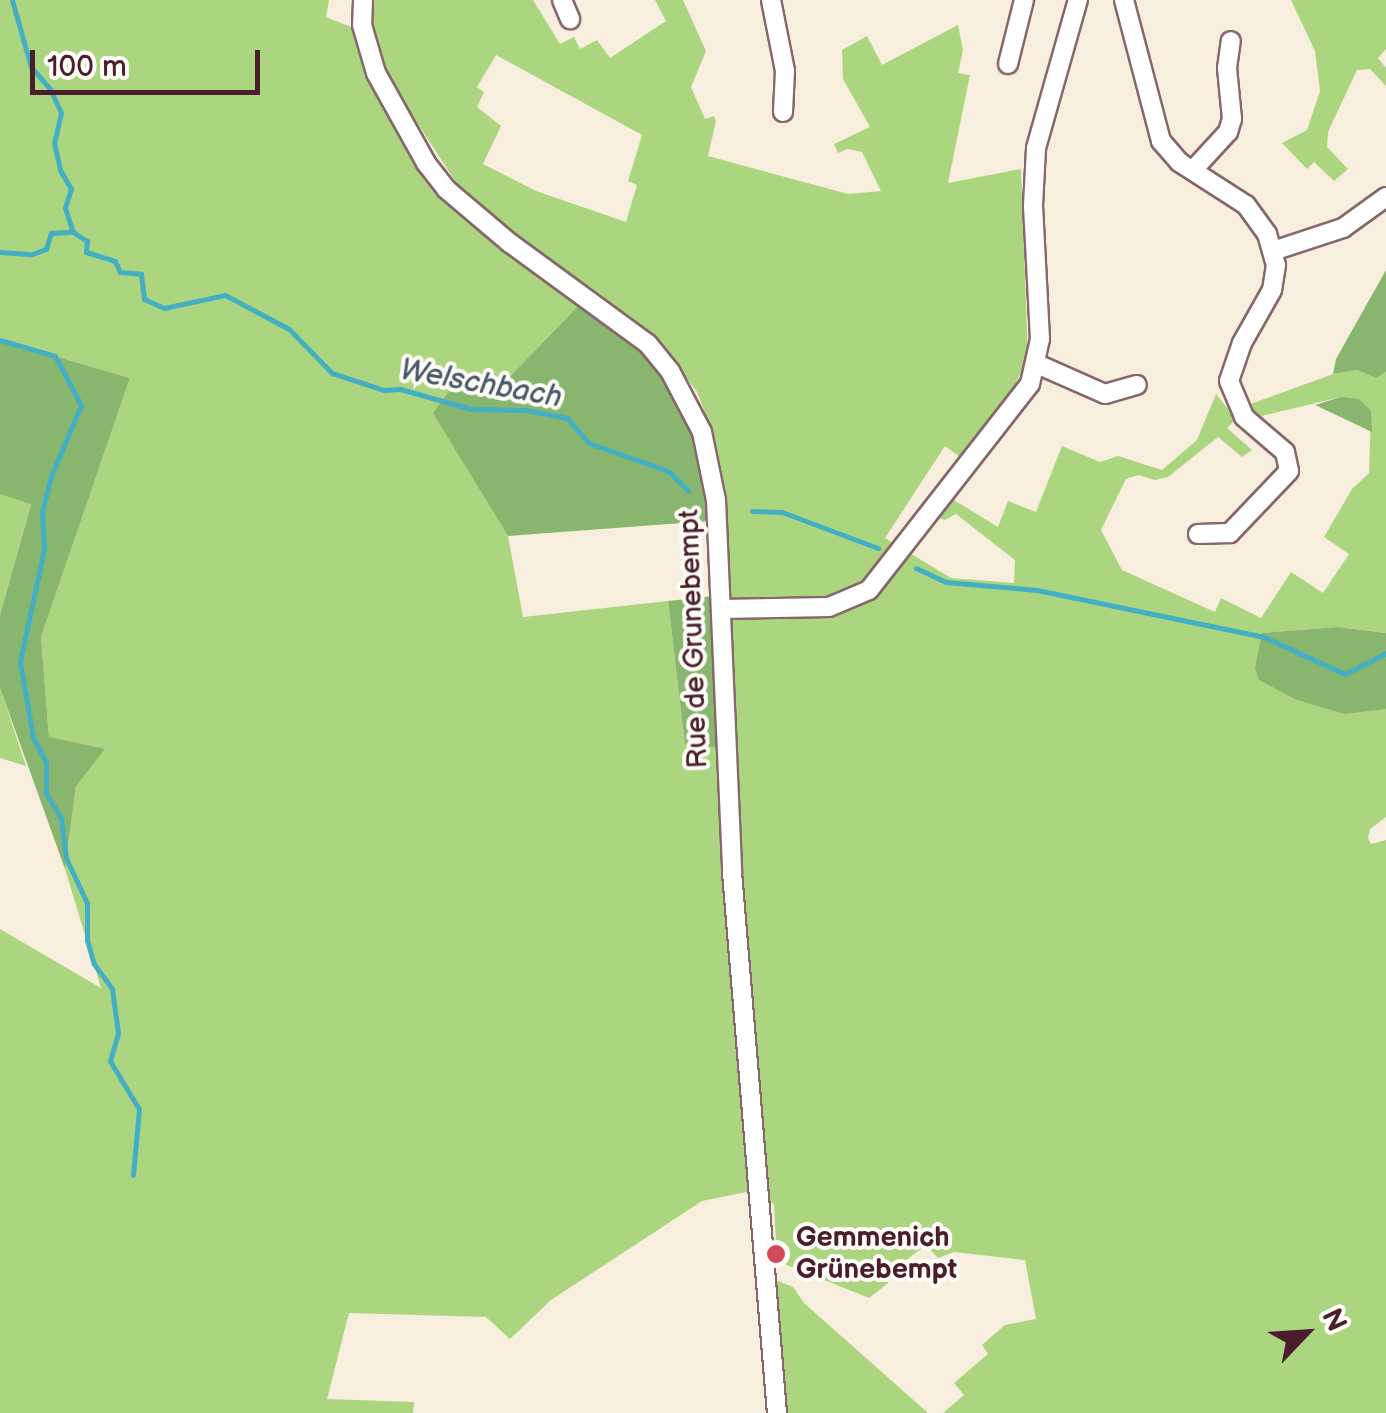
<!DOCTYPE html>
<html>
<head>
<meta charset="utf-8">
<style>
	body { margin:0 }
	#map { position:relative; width:1386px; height:1413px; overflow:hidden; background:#f8eedd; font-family:"Balsamiq Sans",sans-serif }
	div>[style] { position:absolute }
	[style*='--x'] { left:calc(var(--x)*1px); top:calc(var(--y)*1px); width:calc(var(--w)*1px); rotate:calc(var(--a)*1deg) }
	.green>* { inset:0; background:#acd580 }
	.forest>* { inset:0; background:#89b66e }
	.stream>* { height:5px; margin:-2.5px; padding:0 2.5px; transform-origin:2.5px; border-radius:2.5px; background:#44afc3 }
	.roads { filter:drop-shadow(2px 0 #876769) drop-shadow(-2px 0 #876769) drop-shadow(0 2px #876769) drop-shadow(0 -2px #876769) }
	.minor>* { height:18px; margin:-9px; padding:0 9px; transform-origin:9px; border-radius:9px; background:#fff }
	.dots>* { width:28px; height:28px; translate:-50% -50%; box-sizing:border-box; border:5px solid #fdfcf7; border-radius:50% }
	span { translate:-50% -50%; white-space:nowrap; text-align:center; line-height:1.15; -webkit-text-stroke:8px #fdfcf7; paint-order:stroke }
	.street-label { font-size:28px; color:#4a1f2b }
	.poi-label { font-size:28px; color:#4a1f2b; font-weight:700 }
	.left { translate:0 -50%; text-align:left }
	.water-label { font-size:30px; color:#485968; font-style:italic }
	.north { position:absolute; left:1256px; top:1283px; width:100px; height:100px; -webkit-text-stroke:8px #fdfcf7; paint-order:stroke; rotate:65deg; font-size:28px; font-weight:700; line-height:40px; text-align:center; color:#4a1f2b }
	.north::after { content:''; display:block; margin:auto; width:35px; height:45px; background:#4a1f2b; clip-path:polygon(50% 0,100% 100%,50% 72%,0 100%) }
	.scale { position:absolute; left:30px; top:50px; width:230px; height:45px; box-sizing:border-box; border:5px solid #4a1f2b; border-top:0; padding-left:12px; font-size:30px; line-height:35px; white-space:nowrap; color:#4a1f2b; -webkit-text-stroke:8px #fdfcf7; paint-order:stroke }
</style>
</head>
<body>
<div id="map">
	<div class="green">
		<div style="clip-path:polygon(evenodd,0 0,329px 0,326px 17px,354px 28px,377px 92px,422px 172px,461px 215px,582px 302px,495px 392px,452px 387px,434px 413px,508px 536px,523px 617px,668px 601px,685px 745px,717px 746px,714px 704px,729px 599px,726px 492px,714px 436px,697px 392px,667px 351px,641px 326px,491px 215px,457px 184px,383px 70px,371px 38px,371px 0,533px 0,560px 44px,574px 37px,580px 49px,597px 40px,610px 58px,666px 21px,655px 0,683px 0,706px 51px,691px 87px,705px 119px,714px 116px,716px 121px,708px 156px,848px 194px,881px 191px,862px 152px,848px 149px,838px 153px,834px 144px,870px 127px,843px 79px,842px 50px,867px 36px,882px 65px,958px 25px,963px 50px,958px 73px,970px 75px,948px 183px,1021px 169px,1028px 357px,1012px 392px,961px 458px,945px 446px,885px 538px,951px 578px,1014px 583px,1015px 560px,956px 514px,945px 520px,935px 517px,949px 497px,998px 527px,1008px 501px,1036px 512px,1062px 446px,1100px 462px,1118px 456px,1162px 470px,1197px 440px,1216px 394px,1236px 419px,1227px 428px,1252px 450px,1242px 457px,1218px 437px,1168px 477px,1155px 480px,1138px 475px,1126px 479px,1101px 530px,1122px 570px,1215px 612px,1221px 598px,1261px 618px,1291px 572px,1323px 593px,1349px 554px,1324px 537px,1352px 489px,1369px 473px,1371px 411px,1341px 397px,1253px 418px,1245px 406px,1333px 374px,1357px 370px,1376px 378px,1386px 372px,1386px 633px,1338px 627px,1263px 633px,1379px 709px,1386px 709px,1386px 817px,1370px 829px,1368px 838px,1371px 844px,1386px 840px,1386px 1413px,943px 1413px,964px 1395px,954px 1383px,988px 1354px,982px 1345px,1005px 1325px,1036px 1319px,1025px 1260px,954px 1252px,938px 1258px,926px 1245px,889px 1273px,888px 1283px,869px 1298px,777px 1261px,774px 1204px,751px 1191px,702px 1201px,551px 1300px,510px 1339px,486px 1317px,349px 1313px,327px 1399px,414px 1402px,413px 1413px,0 1413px,0 929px,101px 988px,65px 869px,76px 786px,49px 737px,41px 637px,130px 378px,0 340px,0 0,496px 55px,642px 135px,628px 181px,637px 185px,626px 222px,536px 191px,483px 164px,501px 126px,477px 107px,484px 92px,477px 87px,496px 55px)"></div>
		<div style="clip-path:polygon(1291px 0,1386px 0,1386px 49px,1378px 58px,1386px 68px,1386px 86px,1370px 69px,1357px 70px,1328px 132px,1327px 147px,1348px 169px,1334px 181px,1314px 162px,1307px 169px,1282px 143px,1307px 130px,1320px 91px,1315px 51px)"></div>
		<div style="clip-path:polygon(0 494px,31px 503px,0 615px)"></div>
		<div style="clip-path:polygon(0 688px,26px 766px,0 758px)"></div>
		<div style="clip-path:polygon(758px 1273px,793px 1287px,804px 1303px,928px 1413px,768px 1413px)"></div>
	</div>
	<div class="forest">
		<div style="clip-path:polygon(1386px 270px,1386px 372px,1376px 378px,1357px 370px,1333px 374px,1336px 359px)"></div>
		<div style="clip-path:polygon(582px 302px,629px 336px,658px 367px,695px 430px,709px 521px,508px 536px,433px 413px,452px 387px,495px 392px)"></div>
		<div style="clip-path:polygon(0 340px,130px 378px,41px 637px,49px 737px,105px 749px,76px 786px,65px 869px,0 688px,0 615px,31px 504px,0 494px)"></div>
		<div style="clip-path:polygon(1341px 397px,1359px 399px,1371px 411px,1372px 432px,1315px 405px)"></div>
		<div style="clip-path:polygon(714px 596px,717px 747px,685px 745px,668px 601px)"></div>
		<div style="clip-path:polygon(1338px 627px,1386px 633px,1386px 709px,1344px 714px,1295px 699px,1259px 680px,1255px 668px,1262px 633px)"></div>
	</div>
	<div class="stream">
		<div style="--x:12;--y:0;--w:70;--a:74.2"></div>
		<div style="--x:31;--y:67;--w:29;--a:49"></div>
		<div style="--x:50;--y:89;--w:26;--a:65"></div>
		<div style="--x:61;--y:113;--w:31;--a:103"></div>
		<div style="--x:54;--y:143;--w:28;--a:77"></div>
		<div style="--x:60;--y:170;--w:22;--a:60"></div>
		<div style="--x:71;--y:189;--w:20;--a:108"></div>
		<div style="--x:65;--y:208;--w:25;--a:72"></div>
		<div style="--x:73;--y:232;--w:17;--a:33"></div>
		<div style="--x:87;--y:241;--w:11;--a:95"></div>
		<div style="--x:86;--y:252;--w:30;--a:17"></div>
		<div style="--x:115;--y:261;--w:12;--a:66"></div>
		<div style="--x:120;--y:272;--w:21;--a:5"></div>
		<div style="--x:141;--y:274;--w:25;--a:83"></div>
		<div style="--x:144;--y:299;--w:22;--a:24"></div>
		<div style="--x:164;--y:308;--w:62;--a:-12"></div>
		<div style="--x:225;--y:295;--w:72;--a:28"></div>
		<div style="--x:289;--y:329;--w:62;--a:45.7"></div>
		<div style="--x:332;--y:373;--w:55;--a:18.1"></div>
		<div style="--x:384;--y:390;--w:16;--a:-4"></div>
		<div style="--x:400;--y:389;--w:74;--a:15.7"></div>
		<div style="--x:471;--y:409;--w:55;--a:1"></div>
		<div style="--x:526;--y:410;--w:42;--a:11"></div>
		<div style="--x:567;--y:418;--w:33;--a:49"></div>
		<div style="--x:589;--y:443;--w:84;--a:19.5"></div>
		<div style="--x:668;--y:471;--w:28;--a:44"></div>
		<div style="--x:0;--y:252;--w:32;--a:4"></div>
		<div style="--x:32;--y:254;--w:15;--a:-20"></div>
		<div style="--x:46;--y:249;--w:17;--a:-73"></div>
		<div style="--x:51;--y:233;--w:22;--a:-3"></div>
		<div style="--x:0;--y:340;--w:57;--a:16.2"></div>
		<div style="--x:55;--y:356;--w:55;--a:62"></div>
		<div style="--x:81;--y:405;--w:77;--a:112.9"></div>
		<div style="--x:51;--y:476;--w:36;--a:104"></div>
		<div style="--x:42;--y:511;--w:38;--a:87"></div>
		<div style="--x:44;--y:549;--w:116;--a:102"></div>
		<div style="--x:20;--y:662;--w:76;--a:80.2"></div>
		<div style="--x:33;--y:737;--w:29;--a:63"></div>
		<div style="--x:46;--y:763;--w:31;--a:90"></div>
		<div style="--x:46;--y:794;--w:28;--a:58"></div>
		<div style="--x:61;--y:818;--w:40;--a:82.9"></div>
		<div style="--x:66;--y:858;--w:50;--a:65"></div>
		<div style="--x:87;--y:903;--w:37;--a:90"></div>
		<div style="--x:87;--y:940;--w:25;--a:74"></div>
		<div style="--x:94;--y:964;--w:31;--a:54"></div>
		<div style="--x:112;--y:989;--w:44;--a:82.2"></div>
		<div style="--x:118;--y:1033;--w:29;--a:106"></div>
		<div style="--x:110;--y:1061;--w:56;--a:58.9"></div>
		<div style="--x:139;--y:1109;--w:66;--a:95.2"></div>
		<div style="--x:752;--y:511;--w:30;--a:2"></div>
		<div style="--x:782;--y:512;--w:103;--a:20.6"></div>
		<div style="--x:916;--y:568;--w:33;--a:25"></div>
		<div style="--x:946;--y:582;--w:91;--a:5"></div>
		<div style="--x:1037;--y:590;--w:232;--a:11.7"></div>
		<div style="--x:1264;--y:637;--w:89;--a:24.6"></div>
		<div style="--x:1345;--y:674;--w:46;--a:-27.1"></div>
	</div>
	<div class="roads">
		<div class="minor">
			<div style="--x:363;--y:0;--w:25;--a:92"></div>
			<div style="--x:362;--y:25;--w:50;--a:73.7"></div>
			<div style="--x:376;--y:73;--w:103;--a:60.9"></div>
			<div style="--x:426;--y:163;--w:33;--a:52"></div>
			<div style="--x:446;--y:189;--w:84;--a:40.2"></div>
			<div style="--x:510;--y:243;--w:171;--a:36.2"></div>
			<div style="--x:648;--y:344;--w:35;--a:51"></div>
			<div style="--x:670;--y:371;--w:69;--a:62.3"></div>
			<div style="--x:702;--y:432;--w:69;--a:78.4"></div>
			<div style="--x:716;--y:500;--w:372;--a:87.5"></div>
			<div style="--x:732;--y:872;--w:543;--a:85.25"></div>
			<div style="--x:562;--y:0;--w:21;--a:67"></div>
			<div style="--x:771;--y:0;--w:72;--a:78.8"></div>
			<div style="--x:785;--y:71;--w:41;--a:92.8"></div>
			<div style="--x:1124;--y:0;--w:146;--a:75.3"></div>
			<div style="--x:1161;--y:141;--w:28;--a:49"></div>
			<div style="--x:1179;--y:162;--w:80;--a:32.7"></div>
			<div style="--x:1246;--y:205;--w:36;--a:54"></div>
			<div style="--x:1267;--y:234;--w:32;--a:74"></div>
			<div style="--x:1276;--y:265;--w:25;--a:99"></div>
			<div style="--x:1272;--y:290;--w:61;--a:119.5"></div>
			<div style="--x:1242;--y:343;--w:40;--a:108.9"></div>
			<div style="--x:1229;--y:381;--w:39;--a:67"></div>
			<div style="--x:1244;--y:417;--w:54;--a:40.5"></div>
			<div style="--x:1285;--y:452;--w:19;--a:78"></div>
			<div style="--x:1289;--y:471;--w:86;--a:133.6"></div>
			<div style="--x:1230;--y:533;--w:32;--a:178"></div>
			<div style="--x:1008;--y:64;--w:66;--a:-76"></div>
			<div style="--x:1193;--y:170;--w:52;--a:-47.4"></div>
			<div style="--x:1228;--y:132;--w:14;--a:-73"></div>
			<div style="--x:1232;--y:119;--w:51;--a:-95.6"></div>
			<div style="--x:1227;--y:68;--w:27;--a:-82"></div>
			<div style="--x:1273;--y:251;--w:74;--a:-18.2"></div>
			<div style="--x:1343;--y:228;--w:53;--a:-35.8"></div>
			<div style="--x:1037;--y:364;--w:74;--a:23.8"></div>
			<div style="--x:1105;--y:394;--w:33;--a:-16"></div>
			<div style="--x:721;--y:609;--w:108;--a:-1.1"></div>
			<div style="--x:829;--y:607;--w:43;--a:-23"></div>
			<div style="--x:869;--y:590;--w:261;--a:-52"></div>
			<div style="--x:1030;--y:384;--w:46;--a:-77.5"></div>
			<div style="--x:1040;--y:339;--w:133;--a:-93"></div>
			<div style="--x:1033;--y:206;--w:58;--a:-87"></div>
			<div style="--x:1036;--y:148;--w:154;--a:-74.2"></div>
		</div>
	</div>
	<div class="dots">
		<div style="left:776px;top:1254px;background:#d1495b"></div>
	</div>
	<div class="street-label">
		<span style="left:694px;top:639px;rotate:-92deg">Rue de Grunebempt</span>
	</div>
	<div class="poi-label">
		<span class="left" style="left:796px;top:1254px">Gemmenich<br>Grünebempt</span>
	</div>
	<div class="water-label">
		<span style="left:481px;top:384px;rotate:10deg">Welschbach</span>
	</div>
	<div class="north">N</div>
	<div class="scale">100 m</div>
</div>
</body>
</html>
